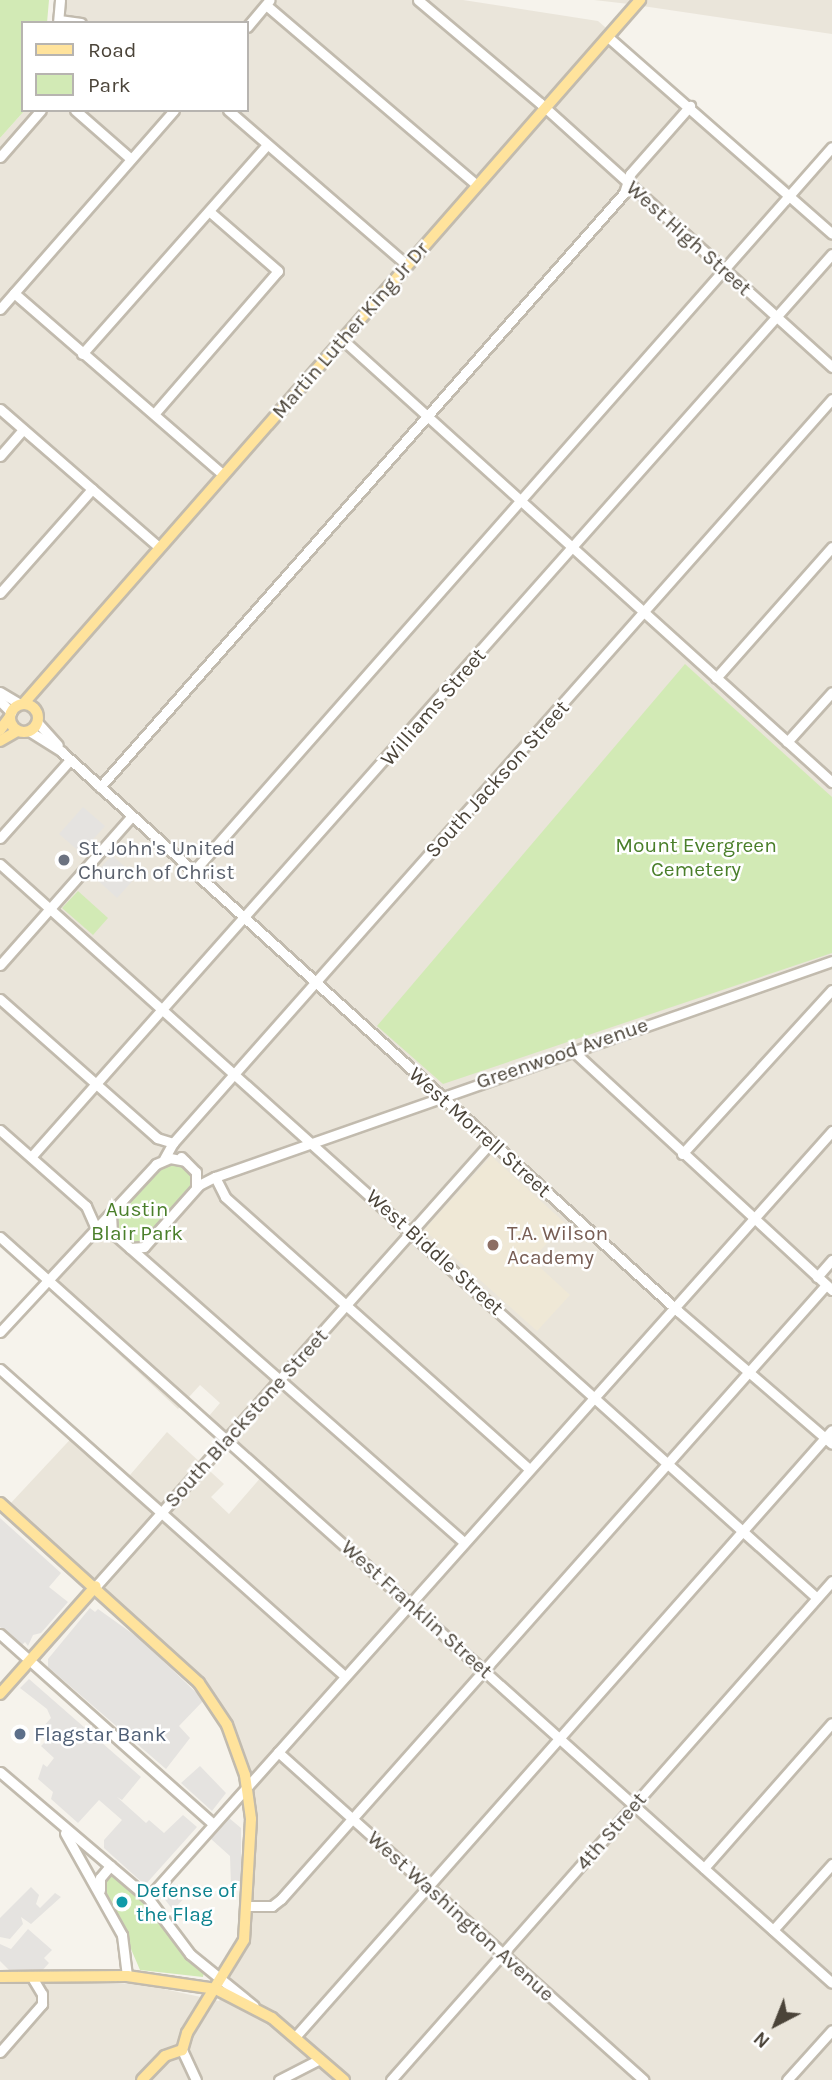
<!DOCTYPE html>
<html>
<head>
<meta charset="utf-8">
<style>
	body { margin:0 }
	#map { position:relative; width:832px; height:2080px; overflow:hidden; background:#f6f3ec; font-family:Karla,sans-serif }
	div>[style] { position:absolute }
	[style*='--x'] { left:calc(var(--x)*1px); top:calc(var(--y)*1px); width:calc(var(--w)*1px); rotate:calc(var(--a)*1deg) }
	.residential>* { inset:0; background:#eae5da }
	.education>* { inset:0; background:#efe8d6 }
	.green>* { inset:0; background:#d2eab5 }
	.parking>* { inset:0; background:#e5e3e0 }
	.roads { filter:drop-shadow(2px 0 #c2bbae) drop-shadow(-2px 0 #c2bbae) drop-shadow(0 2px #c2bbae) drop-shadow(0 -2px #c2bbae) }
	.minor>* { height:9px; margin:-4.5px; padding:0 4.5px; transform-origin:4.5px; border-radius:4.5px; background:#fff }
	.major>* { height:10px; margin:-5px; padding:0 5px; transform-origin:5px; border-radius:5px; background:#ffe39c }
	.major>.ring { margin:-5px; padding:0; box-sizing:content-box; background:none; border:10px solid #ffe39c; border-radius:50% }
	.dots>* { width:19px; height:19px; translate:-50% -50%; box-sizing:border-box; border:4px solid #fff; border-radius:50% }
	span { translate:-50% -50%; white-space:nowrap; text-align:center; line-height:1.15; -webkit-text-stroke:5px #fff; paint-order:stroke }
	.street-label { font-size:21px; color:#4b4439 }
	.park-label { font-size:21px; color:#4a7f2a }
	.worship-label { font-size:21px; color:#5b616d }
	.left { translate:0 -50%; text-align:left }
	.education-label { font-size:21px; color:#785e54 }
	.service-label { font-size:21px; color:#4e5e75 }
	.culture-label { font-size:21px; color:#0d838f }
	.legend { position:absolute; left:21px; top:21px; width:228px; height:91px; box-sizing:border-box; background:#fff; border:2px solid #b7b4b0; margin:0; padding:9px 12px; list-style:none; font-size:21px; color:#4b4439 }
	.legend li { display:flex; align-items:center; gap:14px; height:35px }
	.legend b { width:35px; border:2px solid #b7b4b0 }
	.north { position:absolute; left:741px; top:1989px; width:70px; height:70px; -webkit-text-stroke:5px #fff; paint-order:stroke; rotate:222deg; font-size:19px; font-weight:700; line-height:28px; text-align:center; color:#4b4439 }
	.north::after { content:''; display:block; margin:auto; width:24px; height:32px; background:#4b4439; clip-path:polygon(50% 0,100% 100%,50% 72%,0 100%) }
</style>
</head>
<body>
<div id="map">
	<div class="residential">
		<div style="clip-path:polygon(58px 0,463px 0,598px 21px,790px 186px,832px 142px,832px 2080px,0 2080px,0 1982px,141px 1984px,219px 2001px,244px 1950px,244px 1911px,256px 1809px,241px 1743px,207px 1685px,9px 1505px,79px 1430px,130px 1475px,167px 1432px,224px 1484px,211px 1497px,229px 1514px,269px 1468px,209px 1416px,220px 1403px,200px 1385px,178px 1409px,0 1244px,0 138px,25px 110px,247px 110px,247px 23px,54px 23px)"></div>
		<div style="clip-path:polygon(594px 0,832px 0,832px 34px,629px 4px)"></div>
	</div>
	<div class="education">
		<div style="clip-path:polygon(491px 1156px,565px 1223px,532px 1260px,570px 1295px,537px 1331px,424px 1230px)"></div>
	</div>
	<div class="green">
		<div style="clip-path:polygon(0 0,49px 0,47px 23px,23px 23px,25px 110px,0 138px)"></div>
		<div style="clip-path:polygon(685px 664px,832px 797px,832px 953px,443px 1084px,377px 1026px)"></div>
		<div style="clip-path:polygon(78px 891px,108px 918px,93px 935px,62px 908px)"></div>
		<div style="clip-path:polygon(181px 1159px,199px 1181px,139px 1249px,112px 1232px,114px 1211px,156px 1164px)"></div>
		<div style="clip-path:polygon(112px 1874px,152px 1908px,181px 1950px,204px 1971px,203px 1977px,140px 1970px,103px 1884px,106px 1875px)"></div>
	</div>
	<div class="parking">
		<div style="clip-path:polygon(83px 807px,105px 826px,81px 853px,59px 834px)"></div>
		<div style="clip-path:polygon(112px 855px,136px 877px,117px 898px,93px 876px)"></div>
		<div style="clip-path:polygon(0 1518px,61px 1573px,49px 1587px,68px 1602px,41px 1633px,33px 1635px,28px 1646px,25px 1642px,21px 1646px,0 1627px)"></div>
		<div style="clip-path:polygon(90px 1608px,95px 1612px,98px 1609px,140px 1639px,204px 1700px,179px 1726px,190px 1738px,166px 1769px,48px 1667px,48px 1659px)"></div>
		<div style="clip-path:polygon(29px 1679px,141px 1777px,122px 1800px,117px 1797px,146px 1823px,149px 1820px,164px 1833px,183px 1815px,197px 1827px,145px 1885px,104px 1848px,104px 1840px,122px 1820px,99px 1800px,78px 1823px,51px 1799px,53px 1792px,38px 1779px,43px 1764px,47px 1767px,54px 1758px,41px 1746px,46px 1741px,40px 1730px,51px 1718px,47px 1709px,20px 1688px)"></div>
		<div style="clip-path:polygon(200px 1766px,226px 1793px,212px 1811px,181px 1783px)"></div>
		<div style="clip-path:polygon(229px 1818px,241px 1828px,241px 1884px,231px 1885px,230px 1856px,211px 1839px)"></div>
		<div style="clip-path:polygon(173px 1884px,191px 1891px,173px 1910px,163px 1897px)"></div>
		<div style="clip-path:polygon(31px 1887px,39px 1895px,36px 1904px,40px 1908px,55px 1893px,61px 1897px,31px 1924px,21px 1917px,23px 1924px,10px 1939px,0 1937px,0 1918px)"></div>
		<div style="clip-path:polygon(28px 1929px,52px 1950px,44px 1958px,49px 1963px,40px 1973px,11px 1972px,0 1961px,0 1944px,11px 1949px)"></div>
	</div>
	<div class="roads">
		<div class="minor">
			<div style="--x:418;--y:0;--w:160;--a:40.2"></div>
			<div style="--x:540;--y:103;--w:394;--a:42.1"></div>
			<div style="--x:266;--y:5;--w:277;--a:40.5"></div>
			<div style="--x:59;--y:20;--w:22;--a:8"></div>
			<div style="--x:58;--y:23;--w:23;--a:-85"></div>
			<div style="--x:247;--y:27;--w:35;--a:-50"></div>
			<div style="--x:608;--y:37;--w:298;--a:41.3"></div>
			<div style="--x:75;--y:110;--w:74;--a:41.2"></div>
			<div style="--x:228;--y:110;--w:237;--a:40.9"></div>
			<div style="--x:0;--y:157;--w:62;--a:-48.9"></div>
			<div style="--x:14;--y:293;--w:277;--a:41"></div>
			<div style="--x:0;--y:309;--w:264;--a:-48.8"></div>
			<div style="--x:342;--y:339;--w:661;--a:42.12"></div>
			<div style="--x:82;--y:354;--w:279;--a:-48.5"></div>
			<div style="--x:0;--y:409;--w:211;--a:41"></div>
			<div style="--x:154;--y:414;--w:189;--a:-49.1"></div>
			<div style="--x:278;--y:271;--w:91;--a:-139"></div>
			<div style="--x:0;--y:456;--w:35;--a:-49"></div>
			<div style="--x:0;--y:593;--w:139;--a:-48.5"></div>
			<div style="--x:716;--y:678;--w:175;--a:-48.5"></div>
			<div style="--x:0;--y:692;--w:23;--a:31"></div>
			<div style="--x:0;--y:701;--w:16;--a:45"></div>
			<div style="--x:37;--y:722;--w:31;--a:48"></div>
			<div style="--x:29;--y:731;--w:39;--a:32"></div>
			<div style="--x:62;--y:752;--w:832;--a:42.22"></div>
			<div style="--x:678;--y:1311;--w:203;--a:40.8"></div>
			<div style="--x:787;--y:742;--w:67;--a:-48"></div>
			<div style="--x:100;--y:787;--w:792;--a:-48.58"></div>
			<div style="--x:624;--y:193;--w:20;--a:-72"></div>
			<div style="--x:630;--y:174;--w:91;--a:-48.6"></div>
			<div style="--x:0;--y:838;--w:105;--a:-48.1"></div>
			<div style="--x:0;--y:864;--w:1098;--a:41.94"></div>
			<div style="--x:193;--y:872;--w:966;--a:-48.61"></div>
			<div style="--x:0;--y:965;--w:199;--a:-48.5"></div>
			<div style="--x:0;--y:999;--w:210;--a:41.5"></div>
			<div style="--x:157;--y:1138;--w:17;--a:17"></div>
			<div style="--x:572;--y:1050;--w:354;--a:42.7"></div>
			<div style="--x:0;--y:1130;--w:115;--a:41.5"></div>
			<div style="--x:86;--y:1206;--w:24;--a:66"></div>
			<div style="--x:682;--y:1154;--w:222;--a:-47.6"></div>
			<div style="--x:31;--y:1157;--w:1207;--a:-48.43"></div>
			<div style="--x:181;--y:1157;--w:21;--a:45"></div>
			<div style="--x:196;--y:1172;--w:16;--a:90"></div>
			<div style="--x:164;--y:1159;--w:18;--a:-61"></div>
			<div style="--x:173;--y:1143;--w:994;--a:-48.47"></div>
			<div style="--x:215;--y:1177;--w:22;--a:63"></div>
			<div style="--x:225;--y:1197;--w:407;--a:41.8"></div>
			<div style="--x:111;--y:1214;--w:18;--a:87"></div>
			<div style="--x:112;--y:1232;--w:469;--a:41.4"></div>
			<div style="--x:0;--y:1237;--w:1117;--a:41.88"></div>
			<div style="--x:130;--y:1248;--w:14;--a:-4"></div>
			<div style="--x:144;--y:1247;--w:83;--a:-48.4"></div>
			<div style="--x:199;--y:1185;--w:18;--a:-27"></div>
			<div style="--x:215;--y:1177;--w:654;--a:-19.29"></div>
			<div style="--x:817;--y:1277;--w:23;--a:-49"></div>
			<div style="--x:0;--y:1332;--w:229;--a:-47.1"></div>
			<div style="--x:156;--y:1164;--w:15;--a:-23"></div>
			<div style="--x:170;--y:1158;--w:15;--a:11"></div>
			<div style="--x:0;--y:1369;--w:460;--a:41.7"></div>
			<div style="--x:96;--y:1586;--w:594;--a:-48.34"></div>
			<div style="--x:0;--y:1634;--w:285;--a:41.7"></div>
			<div style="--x:278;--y:1752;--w:491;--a:41.9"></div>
			<div style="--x:0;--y:1772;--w:194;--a:40.4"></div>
			<div style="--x:148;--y:1898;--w:70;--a:53.1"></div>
			<div style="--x:190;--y:1954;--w:82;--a:39.1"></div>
			<div style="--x:65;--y:1833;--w:117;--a:60.8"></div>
			<div style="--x:122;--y:1935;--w:41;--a:83"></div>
			<div style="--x:704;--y:1868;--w:193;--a:-48.6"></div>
			<div style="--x:100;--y:1890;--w:12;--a:-90"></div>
			<div style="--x:100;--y:1878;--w:16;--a:-50"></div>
			<div style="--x:148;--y:1898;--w:1028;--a:-48.27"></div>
			<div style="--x:248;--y:1906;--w:24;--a:0"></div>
			<div style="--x:272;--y:1906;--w:11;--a:-38"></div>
			<div style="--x:281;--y:1899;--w:821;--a:-48.41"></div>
			<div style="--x:773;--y:1930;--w:89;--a:-48.2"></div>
			<div style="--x:295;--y:2037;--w:810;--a:-48.5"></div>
			<div style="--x:182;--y:2050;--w:33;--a:65"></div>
			<div style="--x:0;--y:2052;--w:64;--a:-48.8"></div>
			<div style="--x:42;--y:2004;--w:10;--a:-90"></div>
			<div style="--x:42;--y:1994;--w:17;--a:-121"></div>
			<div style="--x:279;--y:2080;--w:46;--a:-27.1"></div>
			<div style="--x:391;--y:2080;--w:666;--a:-48.53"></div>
			<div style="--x:787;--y:2080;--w:67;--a:-48"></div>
		</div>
		<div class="major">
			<div style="--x:24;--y:703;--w:935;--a:-48.77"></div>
			<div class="ring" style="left:10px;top:704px;width:18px;height:18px"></div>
			<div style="--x:0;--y:730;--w:15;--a:-53"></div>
			<div style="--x:0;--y:741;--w:20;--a:-30"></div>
			<div style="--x:0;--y:1503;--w:268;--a:42.1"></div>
			<div style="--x:199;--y:1683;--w:50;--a:56.3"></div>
			<div style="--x:227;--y:1725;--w:53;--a:70.2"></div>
			<div style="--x:245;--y:1775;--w:44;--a:82.2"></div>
			<div style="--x:251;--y:1819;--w:121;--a:93.3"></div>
			<div style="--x:244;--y:1940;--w:109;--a:121.5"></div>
			<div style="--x:187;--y:2033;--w:18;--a:106"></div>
			<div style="--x:182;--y:2050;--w:18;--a:161"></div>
			<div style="--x:165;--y:2056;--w:33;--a:134"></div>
			<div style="--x:0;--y:1694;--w:144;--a:-48.4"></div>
			<div style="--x:0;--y:1977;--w:127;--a:-0.5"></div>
			<div style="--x:127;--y:1976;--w:90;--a:8.3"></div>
			<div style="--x:216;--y:1989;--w:63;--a:27.4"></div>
			<div style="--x:272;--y:2018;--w:95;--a:40.7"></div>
		</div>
	</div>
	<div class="dots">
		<div style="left:64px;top:860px;background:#6b7280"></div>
		<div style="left:493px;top:1245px;background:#8d6e63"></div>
		<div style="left:20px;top:1734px;background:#5c6f8a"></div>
		<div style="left:122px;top:1902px;background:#0f9aa8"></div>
	</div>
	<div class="street-label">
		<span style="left:689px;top:238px;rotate:42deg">West High Street</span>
		<span style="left:350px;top:330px;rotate:-49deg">Martin Luther King Jr Dr</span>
		<span style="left:433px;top:707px;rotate:-49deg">Williams Street</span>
		<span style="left:497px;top:779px;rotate:-48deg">South Jackson Street</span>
		<span style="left:562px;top:1053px;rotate:-19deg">Greenwood Avenue</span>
		<span style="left:480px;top:1132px;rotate:42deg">West Morrell Street</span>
		<span style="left:435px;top:1252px;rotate:42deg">West Biddle Street</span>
		<span style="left:246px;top:1418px;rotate:-48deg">South Blackstone Street</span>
		<span style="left:417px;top:1609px;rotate:42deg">West Franklin Street</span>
		<span style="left:611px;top:1831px;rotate:-49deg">4th Street</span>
		<span style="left:461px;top:1916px;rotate:42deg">West Washington Avenue</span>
	</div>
	<div class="park-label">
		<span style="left:696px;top:857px">Mount Evergreen<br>Cemetery</span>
		<span style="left:137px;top:1221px">Austin<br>Blair Park</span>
	</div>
	<div class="worship-label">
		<span class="left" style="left:78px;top:860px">St. John's United<br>Church of Christ</span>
	</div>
	<div class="education-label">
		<span class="left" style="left:507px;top:1245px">T.A. Wilson<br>Academy</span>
	</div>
	<div class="service-label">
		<span class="left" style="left:34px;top:1734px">Flagstar Bank</span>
	</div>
	<div class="culture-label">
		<span class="left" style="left:136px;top:1902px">Defense of<br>the Flag</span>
	</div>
	<ul class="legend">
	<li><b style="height:9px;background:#ffe39c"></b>Road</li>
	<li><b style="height:19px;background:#d2eab5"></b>Park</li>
	</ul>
	<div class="north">N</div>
</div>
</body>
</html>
